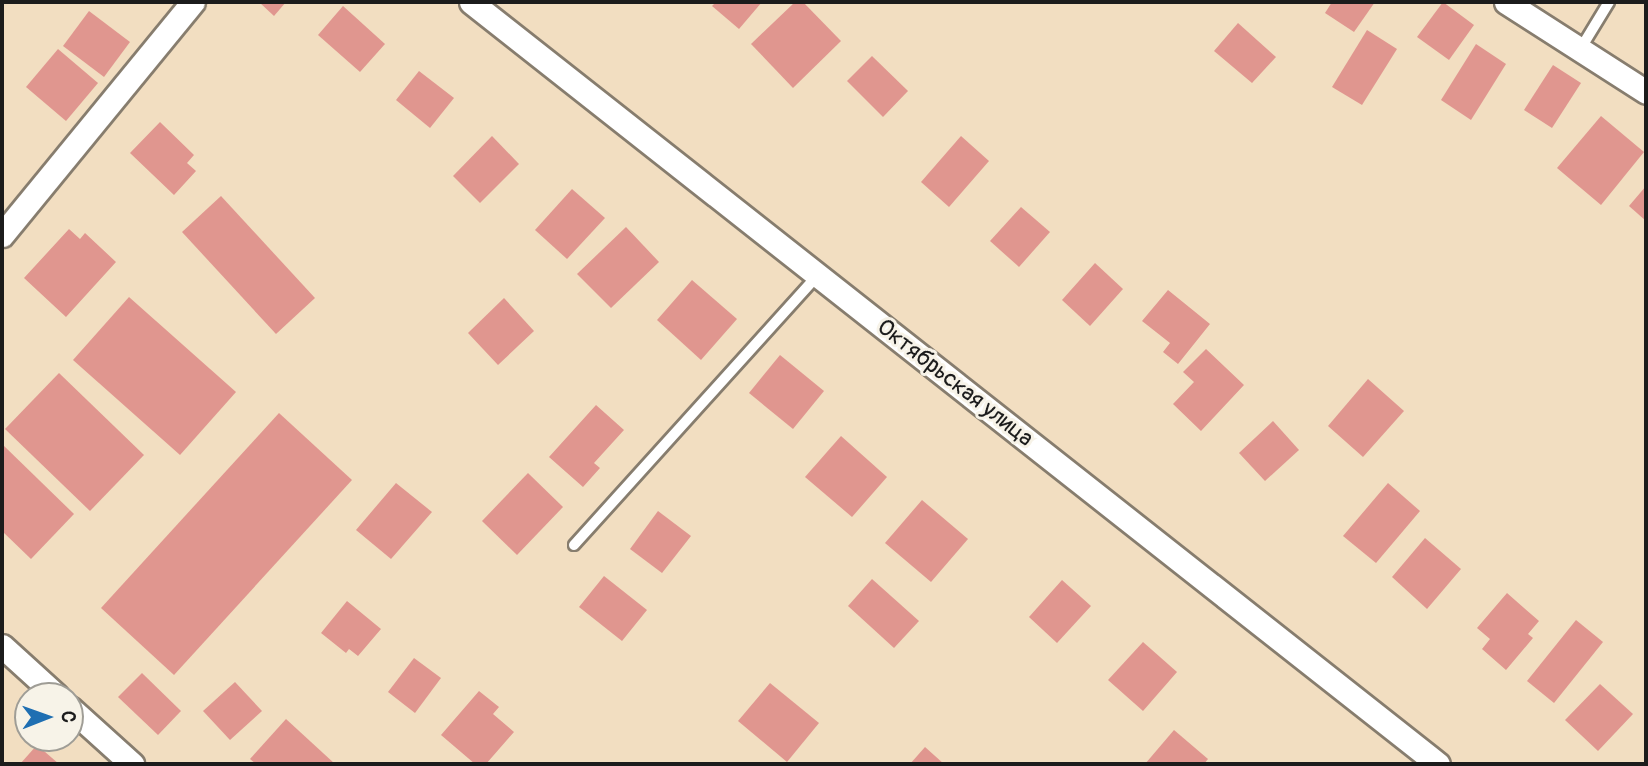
<!DOCTYPE html>
<html>
<head>
<meta charset="utf-8">
<style>
	body { margin:0 }
	#map { position:relative; width:1648px; height:766px; overflow:hidden; background:#f2dec1; font-family:Pangolin,sans-serif }
	div>[style] { position:absolute }
	[style*='--x'] { left:calc(var(--x)*1px); top:calc(var(--y)*1px); width:calc(var(--w)*1px); rotate:calc(var(--a)*1deg) }
	.building>* { inset:0; background:#e0968f }
	.roads { filter:drop-shadow(2px 0 #877d6e) drop-shadow(-2px 0 #877d6e) drop-shadow(0 2px #877d6e) drop-shadow(0 -2px #877d6e) }
	.lane>* { height:10px; margin:-5px; padding:0 5px; transform-origin:5px; border-radius:5px; background:#fff }
	.street>* { height:23px; margin:-11.5px; padding:0 11.5px; transform-origin:11.5px; border-radius:11.5px; background:#fff }
	span { translate:-50% -50%; white-space:nowrap; text-align:center; line-height:1.15; -webkit-text-stroke:6px #f7f3e8; paint-order:stroke }
	.street-label { font-size:23px; color:#1c1c1c }
	.frame { position:absolute; inset:0; border:4px solid #1c1c1c; pointer-events:none }
	.north { position:absolute; left:14px; top:682px; width:70px; height:70px; box-sizing:border-box; background:#f7f3e8; border:2px solid #9f9d96; border-radius:50%; rotate:89deg; font-size:19px; font-weight:700; line-height:28px; text-align:center; color:#1c1c1c }
	.north::after { content:''; display:block; margin:auto; width:24px; height:32px; background:#1f6fb2; clip-path:polygon(50% 0,100% 100%,50% 72%,0 100%) }
</style>
</head>
<body>
<div id="map">
	<div class="building">
		<div style="clip-path:polygon(259px 2px,286px 2px,274px 16px)"></div>
		<div style="clip-path:polygon(716px 2px,762px 2px,739px 29px,712px 6px)"></div>
		<div style="clip-path:polygon(795px 2px,803px 2px,841px 41px,793px 88px,751px 44px)"></div>
		<div style="clip-path:polygon(1332px 2px,1375px 2px,1354px 32px,1325px 13px)"></div>
		<div style="clip-path:polygon(1443px 2px,1474px 25px,1449px 60px,1417px 37px)"></div>
		<div style="clip-path:polygon(343px 6px,385px 44px,360px 72px,318px 35px)"></div>
		<div style="clip-path:polygon(89px 11px,130px 42px,104px 77px,63px 46px)"></div>
		<div style="clip-path:polygon(1238px 23px,1276px 57px,1252px 83px,1214px 51px)"></div>
		<div style="clip-path:polygon(1367px 30px,1397px 49px,1362px 105px,1332px 87px)"></div>
		<div style="clip-path:polygon(1476px 44px,1506px 64px,1471px 120px,1441px 100px)"></div>
		<div style="clip-path:polygon(58px 49px,98px 83px,66px 121px,26px 87px)"></div>
		<div style="clip-path:polygon(872px 56px,908px 91px,883px 117px,847px 81px)"></div>
		<div style="clip-path:polygon(1553px 65px,1581px 83px,1552px 128px,1524px 110px)"></div>
		<div style="clip-path:polygon(419px 71px,454px 98px,430px 128px,396px 100px)"></div>
		<div style="clip-path:polygon(1601px 116px,1644px 152px,1601px 205px,1557px 168px)"></div>
		<div style="clip-path:polygon(160px 122px,194px 155px,187px 163px,196px 171px,174px 195px,130px 153px)"></div>
		<div style="clip-path:polygon(492px 136px,519px 164px,480px 203px,453px 176px)"></div>
		<div style="clip-path:polygon(961px 136px,989px 161px,949px 207px,921px 182px)"></div>
		<div style="clip-path:polygon(1646px 186px,1646px 221px,1629px 206px)"></div>
		<div style="clip-path:polygon(572px 189px,605px 218px,567px 259px,535px 230px)"></div>
		<div style="clip-path:polygon(221px 196px,315px 298px,276px 334px,182px 232px)"></div>
		<div style="clip-path:polygon(1021px 207px,1050px 232px,1019px 267px,990px 241px)"></div>
		<div style="clip-path:polygon(626px 227px,659px 262px,611px 308px,577px 274px)"></div>
		<div style="clip-path:polygon(69px 229px,80px 239px,85px 233px,116px 262px,66px 317px,24px 278px)"></div>
		<div style="clip-path:polygon(1095px 263px,1123px 289px,1090px 326px,1062px 300px)"></div>
		<div style="clip-path:polygon(692px 280px,737px 319px,701px 360px,657px 320px)"></div>
		<div style="clip-path:polygon(1168px 290px,1210px 324px,1178px 364px,1163px 352px,1170px 343px,1142px 321px)"></div>
		<div style="clip-path:polygon(129px 297px,236px 392px,180px 455px,73px 360px)"></div>
		<div style="clip-path:polygon(504px 298px,534px 331px,498px 365px,468px 333px)"></div>
		<div style="clip-path:polygon(1206px 349px,1244px 385px,1201px 431px,1173px 404px,1194px 382px,1183px 372px)"></div>
		<div style="clip-path:polygon(780px 355px,824px 391px,793px 429px,749px 393px)"></div>
		<div style="clip-path:polygon(59px 373px,144px 455px,90px 511px,5px 429px)"></div>
		<div style="clip-path:polygon(1368px 379px,1404px 411px,1363px 457px,1328px 426px)"></div>
		<div style="clip-path:polygon(596px 405px,624px 430px,594px 463px,600px 468px,583px 487px,549px 457px)"></div>
		<div style="clip-path:polygon(279px 413px,352px 480px,174px 675px,101px 608px)"></div>
		<div style="clip-path:polygon(1273px 421px,1299px 450px,1265px 481px,1239px 453px)"></div>
		<div style="clip-path:polygon(841px 436px,887px 477px,852px 517px,805px 477px)"></div>
		<div style="clip-path:polygon(2px 444px,74px 514px,31px 559px,2px 531px)"></div>
		<div style="clip-path:polygon(528px 473px,563px 507px,517px 555px,482px 521px)"></div>
		<div style="clip-path:polygon(396px 483px,432px 512px,391px 559px,356px 530px)"></div>
		<div style="clip-path:polygon(1388px 483px,1420px 511px,1376px 563px,1343px 536px)"></div>
		<div style="clip-path:polygon(922px 500px,968px 539px,931px 582px,885px 543px)"></div>
		<div style="clip-path:polygon(658px 511px,691px 536px,662px 573px,630px 549px)"></div>
		<div style="clip-path:polygon(1425px 538px,1461px 569px,1427px 609px,1392px 577px)"></div>
		<div style="clip-path:polygon(604px 576px,647px 610px,622px 641px,579px 607px)"></div>
		<div style="clip-path:polygon(872px 579px,919px 621px,894px 648px,848px 606px)"></div>
		<div style="clip-path:polygon(1062px 580px,1091px 606px,1057px 643px,1029px 617px)"></div>
		<div style="clip-path:polygon(1507px 593px,1539px 621px,1528px 634px,1533px 638px,1506px 670px,1482px 649px,1490px 639px,1477px 628px)"></div>
		<div style="clip-path:polygon(347px 601px,381px 629px,358px 656px,349px 649px,346px 653px,321px 633px)"></div>
		<div style="clip-path:polygon(1576px 620px,1603px 642px,1554px 703px,1527px 681px)"></div>
		<div style="clip-path:polygon(1143px 642px,1177px 672px,1143px 711px,1108px 680px)"></div>
		<div style="clip-path:polygon(414px 658px,441px 678px,415px 713px,388px 692px)"></div>
		<div style="clip-path:polygon(142px 673px,181px 711px,158px 735px,118px 697px)"></div>
		<div style="clip-path:polygon(235px 682px,262px 711px,230px 740px,203px 711px)"></div>
		<div style="clip-path:polygon(770px 683px,819px 723px,787px 762px,738px 721px)"></div>
		<div style="clip-path:polygon(1600px 684px,1633px 714px,1598px 751px,1565px 720px)"></div>
		<div style="clip-path:polygon(479px 691px,499px 707px,493px 714px,514px 732px,486px 764px,475px 764px,441px 735px)"></div>
		<div style="clip-path:polygon(286px 719px,335px 764px,256px 764px,250px 759px)"></div>
		<div style="clip-path:polygon(1174px 730px,1208px 759px,1204px 764px,1145px 764px)"></div>
		<div style="clip-path:polygon(37px 745px,59px 764px,20px 764px)"></div>
		<div style="clip-path:polygon(925px 747px,944px 764px,910px 764px)"></div>
	</div>
	<div class="roads">
		<div class="lane">
			<div style="--x:1581;--y:48;--w:54;--a:-58.7"></div>
			<div style="--x:574;--y:545;--w:364;--a:-47.9"></div>
		</div>
		<div class="street">
			<div style="--x:471;--y:2;--w:1231;--a:38.24"></div>
			<div style="--x:1506;--y:2;--w:166;--a:32.7"></div>
			<div style="--x:2;--y:235;--w:301;--a:-50.7"></div>
			<div style="--x:2;--y:646;--w:74;--a:42.3"></div>
			<div style="--x:70;--y:708;--w:84;--a:42.1"></div>
		</div>
	</div>
	<div class="street-label">
		<span style="left:955px;top:383px;rotate:38deg">Октябрьская улица</span>
	</div>
	<div class="frame"></div>
	<div class="north">С</div>
</div>
</body>
</html>
